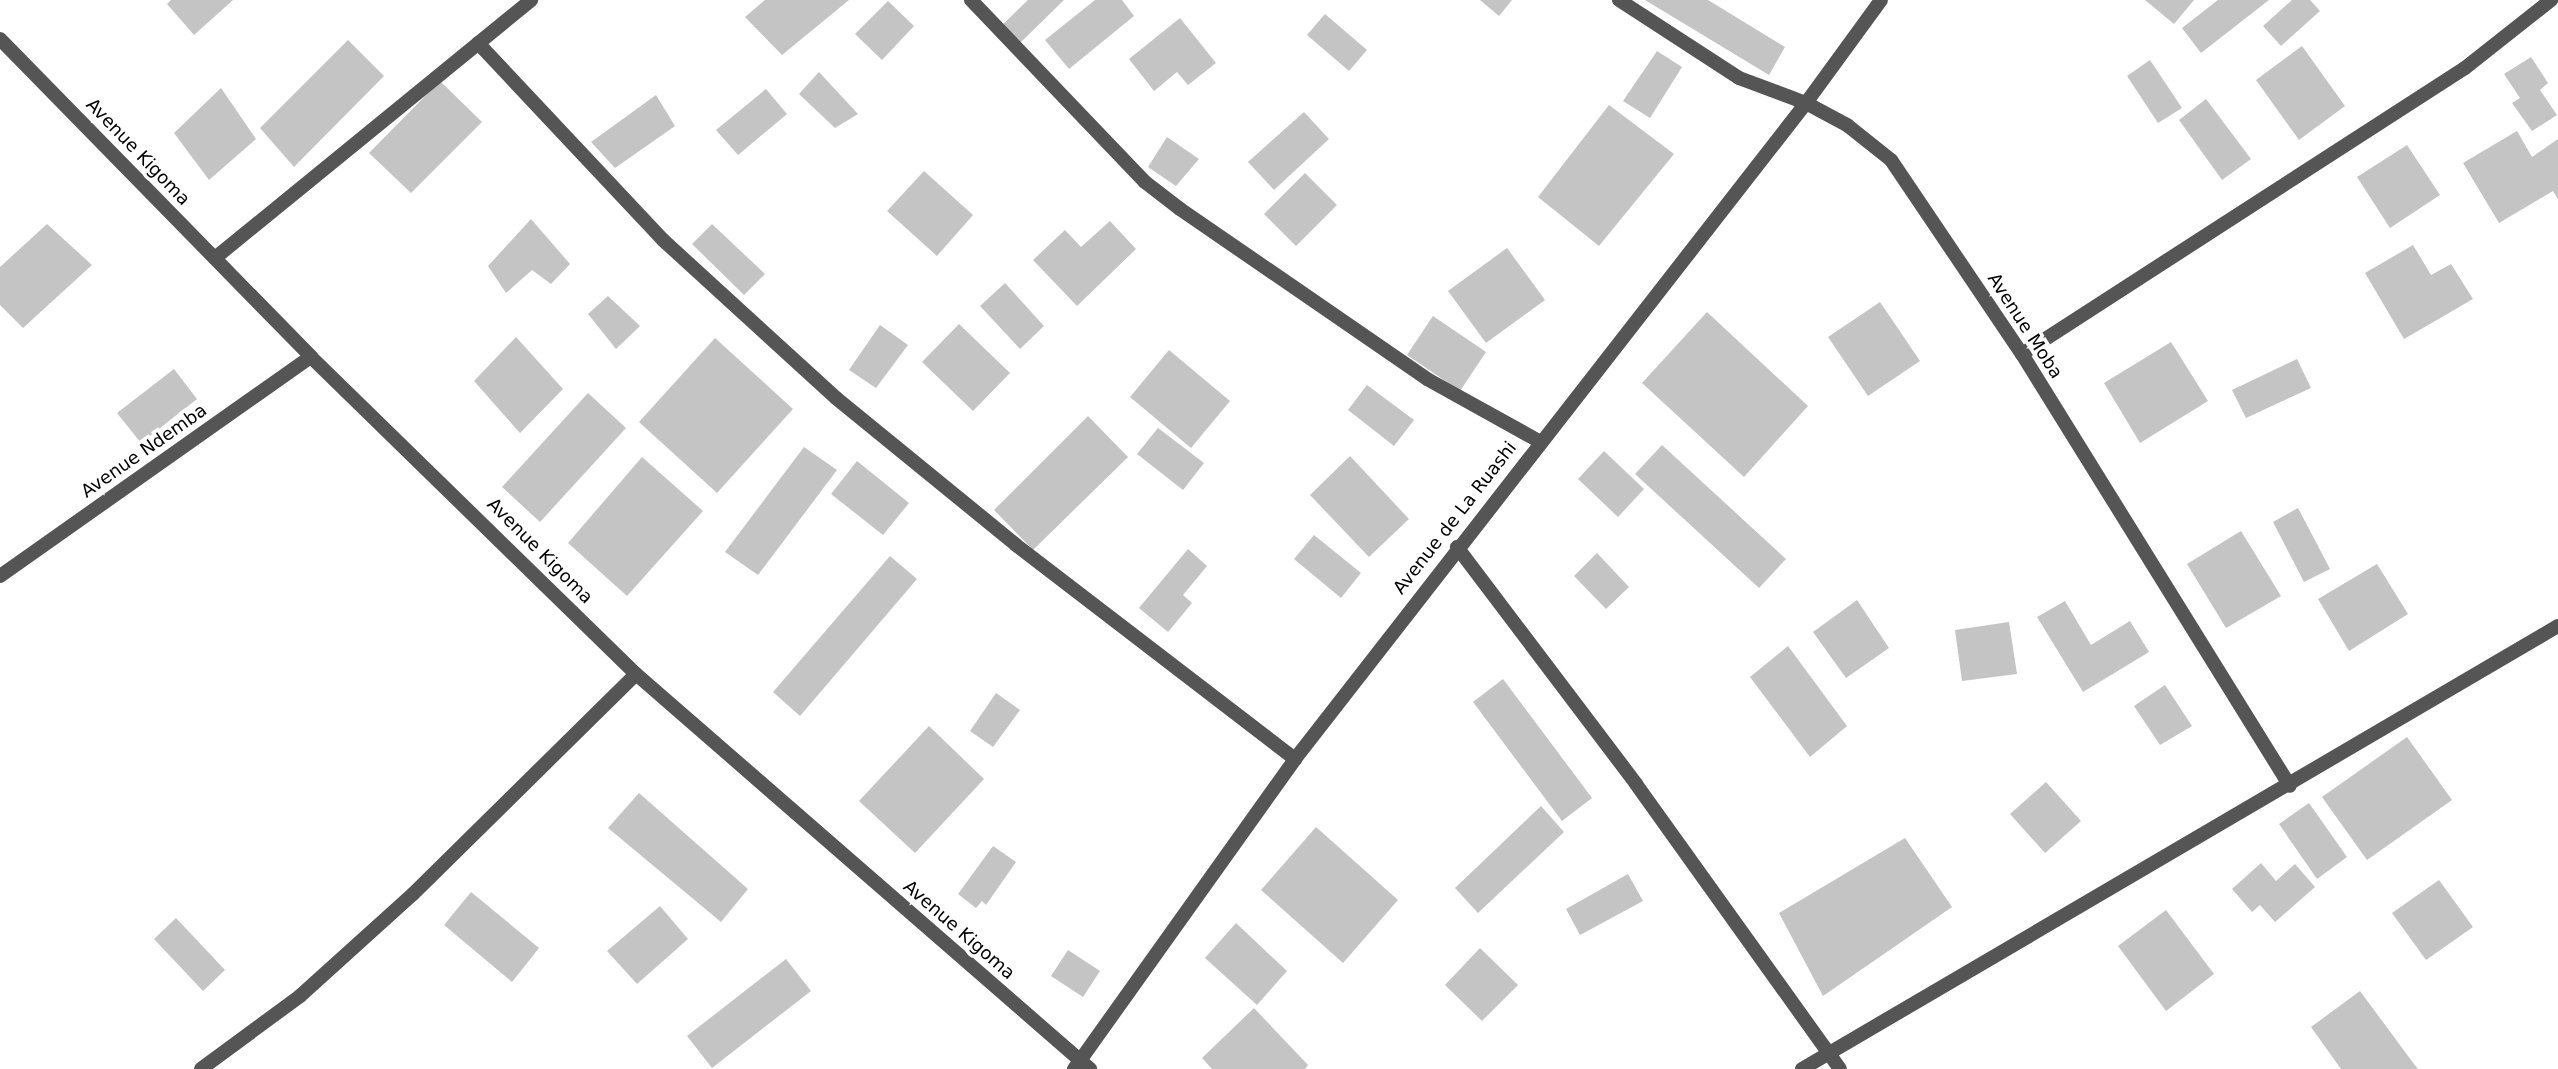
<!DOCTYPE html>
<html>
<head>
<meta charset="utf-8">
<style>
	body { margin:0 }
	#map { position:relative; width:2558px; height:1069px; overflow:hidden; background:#fff; font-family:"DejaVu Sans",sans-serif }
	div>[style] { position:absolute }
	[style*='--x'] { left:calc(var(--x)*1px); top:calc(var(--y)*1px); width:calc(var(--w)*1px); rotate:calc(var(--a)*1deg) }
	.building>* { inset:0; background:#c4c4c4 }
	.street>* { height:14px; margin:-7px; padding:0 7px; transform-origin:7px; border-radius:7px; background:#555 }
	span { translate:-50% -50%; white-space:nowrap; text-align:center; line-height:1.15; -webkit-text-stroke:7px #fff; paint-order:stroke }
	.street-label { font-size:18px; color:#000 }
</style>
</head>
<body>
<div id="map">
	<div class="building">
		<div style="clip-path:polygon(171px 0,233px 0,194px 35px,167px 4px)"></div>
		<div style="clip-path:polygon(765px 0,849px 0,782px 55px,745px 17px)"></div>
		<div style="clip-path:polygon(1028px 0,1064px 0,1018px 45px,1000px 27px)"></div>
		<div style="clip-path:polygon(1095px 0,1122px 0,1134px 16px,1069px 69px,1045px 40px)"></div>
		<div style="clip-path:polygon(1480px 0,1512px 0,1499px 16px)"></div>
		<div style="clip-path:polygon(1645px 0,1708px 0,1785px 47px,1769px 75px)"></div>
		<div style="clip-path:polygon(2145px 0,2194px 0,2174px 24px)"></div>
		<div style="clip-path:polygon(2218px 0,2269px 0,2201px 53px,2182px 28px)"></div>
		<div style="clip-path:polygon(2292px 0,2310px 0,2320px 11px,2281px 46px,2263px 26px)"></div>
		<div style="clip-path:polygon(888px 1px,914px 26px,882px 60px,855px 34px)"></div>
		<div style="clip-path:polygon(1325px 14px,1367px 50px,1349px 71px,1307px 35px)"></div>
		<div style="clip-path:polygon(1180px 18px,1216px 63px,1188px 85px,1177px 72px,1154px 91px,1129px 59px)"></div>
		<div style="clip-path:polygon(348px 40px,384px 76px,294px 167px,260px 128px)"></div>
		<div style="clip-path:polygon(2302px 46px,2345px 106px,2299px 140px,2256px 80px)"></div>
		<div style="clip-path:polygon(1657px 51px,1682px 67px,1650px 118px,1623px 101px)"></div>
		<div style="clip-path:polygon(2531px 57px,2548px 83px,2540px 90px,2557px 115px,2532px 131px,2512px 103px,2520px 98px,2504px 74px)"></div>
		<div style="clip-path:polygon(2150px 60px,2182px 108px,2158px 123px,2127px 76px)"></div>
		<div style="clip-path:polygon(819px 72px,858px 114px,835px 128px,799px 94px)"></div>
		<div style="clip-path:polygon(440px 81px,482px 122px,411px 193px,369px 153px)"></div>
		<div style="clip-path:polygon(221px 88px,256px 139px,209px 180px,174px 133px)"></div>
		<div style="clip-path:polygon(766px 89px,787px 114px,738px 155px,716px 130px)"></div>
		<div style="clip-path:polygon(656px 95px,675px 126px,615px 168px,591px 142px)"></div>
		<div style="clip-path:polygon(2206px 99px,2251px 159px,2222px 180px,2179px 120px)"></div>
		<div style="clip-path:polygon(1609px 105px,1674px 154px,1599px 246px,1538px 197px)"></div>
		<div style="clip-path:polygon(1304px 112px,1329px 139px,1274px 190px,1248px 162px)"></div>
		<div style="clip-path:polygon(2517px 131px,2532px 157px,2558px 139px,2558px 199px,2553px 191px,2499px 223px,2463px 163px)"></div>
		<div style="clip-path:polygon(1167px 137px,1199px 159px,1176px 186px,1148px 167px)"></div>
		<div style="clip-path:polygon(2407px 145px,2440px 195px,2390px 228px,2357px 177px)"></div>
		<div style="clip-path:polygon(924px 171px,973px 215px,937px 256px,887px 211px)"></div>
		<div style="clip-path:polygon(1305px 173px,1337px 205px,1296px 246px,1264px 214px)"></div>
		<div style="clip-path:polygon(531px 219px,570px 264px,551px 284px,532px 270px,506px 293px,488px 266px)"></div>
		<div style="clip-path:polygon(1110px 221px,1136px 249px,1077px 306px,1033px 260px,1065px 230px,1081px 247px)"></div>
		<div style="clip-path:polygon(47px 224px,92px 265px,23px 328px,0 305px,0 267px)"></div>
		<div style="clip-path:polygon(712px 224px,765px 274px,744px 295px,692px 244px)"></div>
		<div style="clip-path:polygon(2413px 245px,2431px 275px,2451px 264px,2473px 299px,2404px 339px,2365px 273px)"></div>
		<div style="clip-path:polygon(1507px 248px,1545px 300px,1486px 343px,1448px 291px)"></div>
		<div style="clip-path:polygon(1005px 283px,1044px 326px,1020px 349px,980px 306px)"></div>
		<div style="clip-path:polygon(608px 296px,640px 326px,616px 349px,588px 314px)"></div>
		<div style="clip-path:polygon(1880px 302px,1920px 361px,1868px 396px,1828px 337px)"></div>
		<div style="clip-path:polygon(1707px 312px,1808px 406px,1744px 477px,1642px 383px)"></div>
		<div style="clip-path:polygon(1433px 316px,1486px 352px,1460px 391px,1407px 355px)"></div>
		<div style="clip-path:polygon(959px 324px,1010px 373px,973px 411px,922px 362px)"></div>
		<div style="clip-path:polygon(880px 325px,908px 345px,876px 388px,849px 370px)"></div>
		<div style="clip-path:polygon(516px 337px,563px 389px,520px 433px,474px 381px)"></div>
		<div style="clip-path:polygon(715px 338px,793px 409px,717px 493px,639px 422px)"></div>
		<div style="clip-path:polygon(2171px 342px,2208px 401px,2140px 443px,2104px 383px)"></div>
		<div style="clip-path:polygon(1169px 350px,1230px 401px,1191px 448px,1130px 397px)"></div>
		<div style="clip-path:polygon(2297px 359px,2311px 388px,2246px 418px,2232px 390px)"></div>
		<div style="clip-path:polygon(174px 369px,197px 399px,141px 443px,117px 413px)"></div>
		<div style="clip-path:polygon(1367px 385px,1414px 420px,1394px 446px,1348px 410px)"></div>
		<div style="clip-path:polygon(588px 393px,626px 428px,540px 522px,502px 487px)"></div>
		<div style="clip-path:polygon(1088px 416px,1128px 457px,1033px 550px,994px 510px)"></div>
		<div style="clip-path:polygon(1158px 428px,1204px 463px,1183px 490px,1137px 454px)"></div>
		<div style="clip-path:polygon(1662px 445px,1786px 559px,1759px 588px,1635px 474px)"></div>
		<div style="clip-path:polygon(804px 447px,837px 470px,758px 575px,725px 552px)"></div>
		<div style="clip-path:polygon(1604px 451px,1644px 489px,1618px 517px,1578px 479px)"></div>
		<div style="clip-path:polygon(1350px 456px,1409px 519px,1369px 557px,1310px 495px)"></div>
		<div style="clip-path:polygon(642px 457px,703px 511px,627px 596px,568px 543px)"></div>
		<div style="clip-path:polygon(857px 461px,909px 503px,883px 535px,831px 494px)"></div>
		<div style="clip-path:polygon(2298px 508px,2330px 569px,2304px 582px,2273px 522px)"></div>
		<div style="clip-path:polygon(2241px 531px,2281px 596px,2226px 628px,2187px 564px)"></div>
		<div style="clip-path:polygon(1314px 535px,1361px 573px,1341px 598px,1294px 559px)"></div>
		<div style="clip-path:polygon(1188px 549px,1207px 566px,1183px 595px,1192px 603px,1168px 632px,1139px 608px)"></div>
		<div style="clip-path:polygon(1597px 553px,1629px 587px,1606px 609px,1574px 576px)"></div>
		<div style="clip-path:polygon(890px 556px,917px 579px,800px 716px,773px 692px)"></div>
		<div style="clip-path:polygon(2377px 564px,2408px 614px,2349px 651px,2318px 599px)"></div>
		<div style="clip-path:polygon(1857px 600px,1889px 648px,1846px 678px,1813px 632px)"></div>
		<div style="clip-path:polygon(2065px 601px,2091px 645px,2130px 621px,2149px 652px,2083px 692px,2037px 617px)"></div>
		<div style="clip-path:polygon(2009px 622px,2017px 674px,1962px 681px,1955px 630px)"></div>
		<div style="clip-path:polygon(1788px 646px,1847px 726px,1810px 757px,1750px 677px)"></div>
		<div style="clip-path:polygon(1503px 679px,1592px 798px,1562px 821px,1473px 702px)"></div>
		<div style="clip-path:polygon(2165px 685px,2192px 726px,2160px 745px,2134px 706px)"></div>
		<div style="clip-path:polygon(996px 693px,1020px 710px,993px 747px,970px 731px)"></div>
		<div style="clip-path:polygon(929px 726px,984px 779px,915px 853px,859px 801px)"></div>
		<div style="clip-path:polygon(2407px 737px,2452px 800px,2367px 860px,2322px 797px)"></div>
		<div style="clip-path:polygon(2046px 782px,2081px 821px,2045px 853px,2010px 814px)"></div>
		<div style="clip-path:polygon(639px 793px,748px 889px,721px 922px,608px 828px)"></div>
		<div style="clip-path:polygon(2309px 803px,2347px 857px,2317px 879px,2279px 824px)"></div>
		<div style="clip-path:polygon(1541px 806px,1564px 832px,1478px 913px,1455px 888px)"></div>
		<div style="clip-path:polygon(1316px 827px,1398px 900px,1343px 963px,1261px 890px)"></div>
		<div style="clip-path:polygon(1905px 838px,1952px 907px,1823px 996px,1779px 913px)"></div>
		<div style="clip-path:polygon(993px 846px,1016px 862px,986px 905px,982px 901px,976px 908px,958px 894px)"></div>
		<div style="clip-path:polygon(2261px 863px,2276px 881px,2295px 864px,2315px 887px,2275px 922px,2260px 905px,2252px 912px,2232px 889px)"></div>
		<div style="clip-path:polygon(1628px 874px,1643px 901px,1580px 935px,1566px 909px)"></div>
		<div style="clip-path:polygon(2439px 880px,2473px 927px,2426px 960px,2392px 913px)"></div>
		<div style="clip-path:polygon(471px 892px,539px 948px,512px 982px,444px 925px)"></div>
		<div style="clip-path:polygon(660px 906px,688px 939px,637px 984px,607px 951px)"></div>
		<div style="clip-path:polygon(2166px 910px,2214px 974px,2166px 1011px,2118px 946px)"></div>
		<div style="clip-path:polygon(176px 918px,225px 970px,203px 991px,154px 939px)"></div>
		<div style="clip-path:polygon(1236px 923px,1287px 971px,1257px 1005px,1205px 958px)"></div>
		<div style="clip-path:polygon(1480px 948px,1518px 985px,1482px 1021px,1445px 985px)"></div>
		<div style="clip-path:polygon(1068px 950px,1100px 971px,1083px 997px,1051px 976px)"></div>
		<div style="clip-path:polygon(786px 959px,811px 991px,712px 1068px,687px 1036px)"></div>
		<div style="clip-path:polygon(2360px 991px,2414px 1064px,2418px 1069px,2341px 1069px,2311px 1027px)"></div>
		<div style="clip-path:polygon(1254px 1008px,1308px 1065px,1305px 1069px,1212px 1069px,1202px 1058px)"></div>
	</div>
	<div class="street">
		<div style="--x:971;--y:0;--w:252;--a:46.3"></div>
		<div style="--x:1145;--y:182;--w:44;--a:37.6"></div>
		<div style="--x:1180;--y:209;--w:300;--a:34.5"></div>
		<div style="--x:1427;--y:379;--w:128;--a:29"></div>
		<div style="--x:1619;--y:0;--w:143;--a:33"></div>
		<div style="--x:1739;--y:78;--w:72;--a:20.5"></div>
		<div style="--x:1806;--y:103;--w:47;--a:28.2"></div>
		<div style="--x:1847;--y:125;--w:56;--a:38.5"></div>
		<div style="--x:1891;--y:160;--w:234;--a:56"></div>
		<div style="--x:2022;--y:354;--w:508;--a:58.19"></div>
		<div style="--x:0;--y:39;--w:445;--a:45.6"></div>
		<div style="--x:311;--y:357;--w:454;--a:44.3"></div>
		<div style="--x:636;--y:674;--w:602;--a:41.02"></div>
		<div style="--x:478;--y:43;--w:270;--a:46.8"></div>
		<div style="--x:663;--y:240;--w:234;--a:42.4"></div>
		<div style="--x:836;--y:398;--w:232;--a:39.2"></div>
		<div style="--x:1016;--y:545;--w:352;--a:37.5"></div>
		<div style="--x:215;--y:258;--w:408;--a:-39.2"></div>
		<div style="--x:2022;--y:354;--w:527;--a:-32.85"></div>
		<div style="--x:2465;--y:68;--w:110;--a:-38.3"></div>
		<div style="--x:1457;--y:547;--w:297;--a:52.9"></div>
		<div style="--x:1636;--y:784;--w:350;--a:54.4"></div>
		<div style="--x:0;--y:576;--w:380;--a:-35.2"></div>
		<div style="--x:201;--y:1069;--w:123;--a:-36.4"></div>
		<div style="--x:300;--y:996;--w:152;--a:-42.1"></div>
		<div style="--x:413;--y:894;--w:313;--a:-44.6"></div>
		<div style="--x:1074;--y:1069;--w:381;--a:-54.5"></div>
		<div style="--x:1295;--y:759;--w:832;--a:-52.08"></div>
		<div style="--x:1806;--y:103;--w:127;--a:-53.9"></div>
		<div style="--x:1802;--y:1069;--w:876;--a:-30.37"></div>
	</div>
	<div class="street-label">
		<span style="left:138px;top:152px;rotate:46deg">Avenue Kigoma</span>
		<span style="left:2025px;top:326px;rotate:57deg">Avenue Moba</span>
		<span style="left:144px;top:451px;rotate:-35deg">Avenue Ndemba</span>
		<span style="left:1455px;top:518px;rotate:-52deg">Avenue de La Ruashi</span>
		<span style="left:540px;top:551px;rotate:45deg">Avenue Kigoma</span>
		<span style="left:959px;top:930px;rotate:41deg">Avenue Kigoma</span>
	</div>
</div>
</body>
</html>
